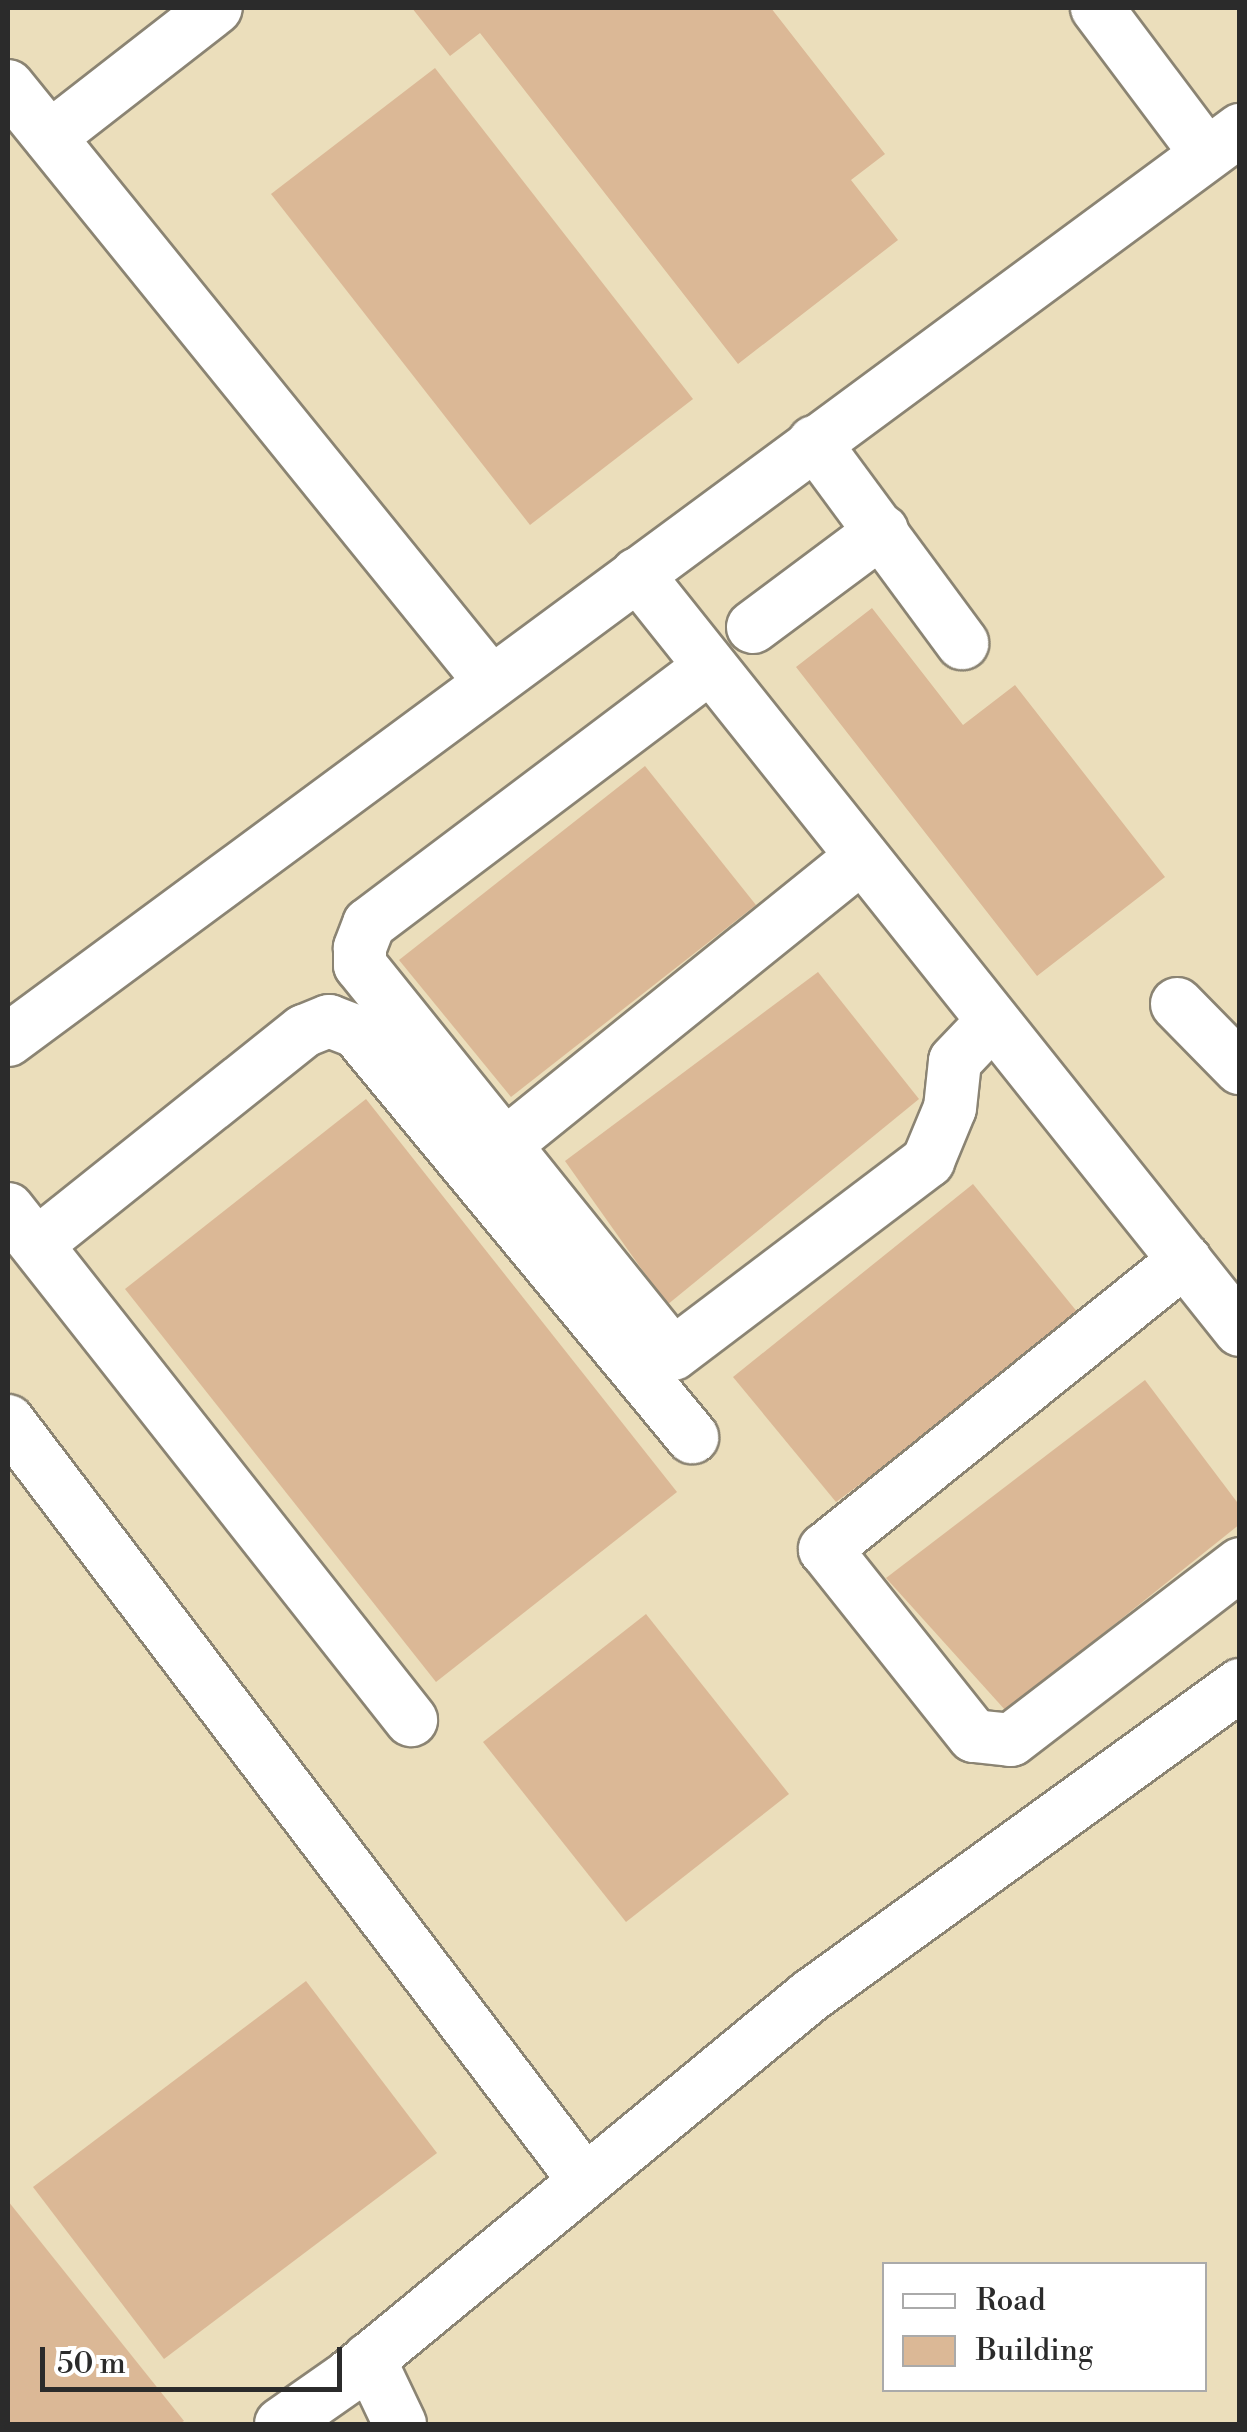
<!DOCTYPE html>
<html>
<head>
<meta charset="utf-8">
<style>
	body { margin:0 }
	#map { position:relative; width:1247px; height:2432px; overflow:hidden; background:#ebdebb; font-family:"Libre Bodoni",serif }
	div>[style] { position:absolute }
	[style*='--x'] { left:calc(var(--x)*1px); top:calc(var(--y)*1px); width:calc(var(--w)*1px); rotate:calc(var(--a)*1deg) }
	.building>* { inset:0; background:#dbb896 }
	.roads { filter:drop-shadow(2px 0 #8b8473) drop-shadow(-2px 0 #8b8473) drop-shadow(0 2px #8b8473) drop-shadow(0 -2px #8b8473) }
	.minor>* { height:52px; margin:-26px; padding:0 26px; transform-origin:26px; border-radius:26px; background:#fff }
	span { translate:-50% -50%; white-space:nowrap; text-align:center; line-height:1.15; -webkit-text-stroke:9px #fff; paint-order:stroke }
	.frame { position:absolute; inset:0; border:10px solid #2b2b2b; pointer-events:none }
	.legend { position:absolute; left:882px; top:2262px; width:325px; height:130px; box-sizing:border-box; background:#fff; border:2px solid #aaa; margin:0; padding:12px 18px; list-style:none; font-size:30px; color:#2b2b2b }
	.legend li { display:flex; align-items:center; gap:20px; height:50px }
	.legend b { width:50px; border:2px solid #aaa }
	.scale { position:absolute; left:40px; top:2347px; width:302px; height:45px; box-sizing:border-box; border:5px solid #2b2b2b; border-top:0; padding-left:12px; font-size:30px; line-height:35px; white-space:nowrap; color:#2b2b2b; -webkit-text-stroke:8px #fff; paint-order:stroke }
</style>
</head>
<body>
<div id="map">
	<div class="building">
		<div style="clip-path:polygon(412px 8px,771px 8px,885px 154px,851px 180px,898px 240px,738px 364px,480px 33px,450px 56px)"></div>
		<div style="clip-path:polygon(435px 68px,693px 399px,530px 525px,271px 194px)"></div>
		<div style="clip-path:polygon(872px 608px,963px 725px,1015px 685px,1165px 877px,1037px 976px,796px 667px)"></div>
		<div style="clip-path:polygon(645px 766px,756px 905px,511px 1097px,399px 960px)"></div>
		<div style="clip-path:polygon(818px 972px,919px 1099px,667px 1305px,565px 1161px)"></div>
		<div style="clip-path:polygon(366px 1099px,677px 1492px,436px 1682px,125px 1289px)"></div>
		<div style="clip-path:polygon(973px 1184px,1083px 1319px,836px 1502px,733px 1377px)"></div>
		<div style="clip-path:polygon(1145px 1380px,1240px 1506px,1240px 1524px,1006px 1711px,886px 1578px)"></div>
		<div style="clip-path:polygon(646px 1614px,789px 1794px,626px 1922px,483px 1742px)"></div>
		<div style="clip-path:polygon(306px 1981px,437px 2153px,164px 2359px,33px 2187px)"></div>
		<div style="clip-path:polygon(8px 2201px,184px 2421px,179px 2424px,8px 2424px)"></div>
	</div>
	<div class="roads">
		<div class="minor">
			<div style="--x:1097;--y:8;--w:181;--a:53.1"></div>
			<div style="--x:8;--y:86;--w:767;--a:50.98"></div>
			<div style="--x:50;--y:137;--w:210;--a:-37.9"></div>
			<div style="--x:814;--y:442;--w:250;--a:53.6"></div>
			<div style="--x:637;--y:574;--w:967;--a:51.42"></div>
			<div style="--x:753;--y:627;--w:161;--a:-36.7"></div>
			<div style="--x:710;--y:667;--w:427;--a:143"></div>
			<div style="--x:369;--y:924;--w:26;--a:111"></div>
			<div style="--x:360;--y:948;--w:17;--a:90"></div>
			<div style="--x:360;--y:965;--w:499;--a:51.2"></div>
			<div style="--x:673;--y:1354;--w:320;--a:-37.1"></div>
			<div style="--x:928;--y:1161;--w:57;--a:-67.5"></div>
			<div style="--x:950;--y:1108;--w:47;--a:-83.9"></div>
			<div style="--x:955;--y:1061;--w:55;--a:-46.5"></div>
			<div style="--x:1177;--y:1004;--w:90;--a:45.5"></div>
			<div style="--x:8;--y:1040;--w:1532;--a:-36.45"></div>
			<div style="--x:507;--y:1143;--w:456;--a:-38.9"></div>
			<div style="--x:8;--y:1209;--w:651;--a:51.74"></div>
			<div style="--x:37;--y:1244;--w:342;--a:-38.6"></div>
			<div style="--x:304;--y:1031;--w:27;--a:-22"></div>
			<div style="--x:329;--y:1021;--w:30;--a:21"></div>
			<div style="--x:357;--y:1032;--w:526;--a:50.4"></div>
			<div style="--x:1185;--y:1260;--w:462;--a:141.2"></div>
			<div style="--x:825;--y:1549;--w:239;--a:51.5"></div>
			<div style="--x:974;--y:1736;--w:37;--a:6"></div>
			<div style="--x:1011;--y:1740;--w:289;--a:-37.5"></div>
			<div style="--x:8;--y:1421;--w:954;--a:52.79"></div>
			<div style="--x:369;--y:2359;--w:72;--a:64.5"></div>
			<div style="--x:281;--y:2424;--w:82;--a:-35"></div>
			<div style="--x:348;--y:2377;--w:599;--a:-39.51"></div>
			<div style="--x:810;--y:1996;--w:531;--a:-35.88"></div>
		</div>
	</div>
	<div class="frame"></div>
	<ul class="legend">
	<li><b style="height:12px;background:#fff"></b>Road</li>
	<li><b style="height:28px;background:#dbb896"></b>Building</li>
	</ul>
	<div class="scale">50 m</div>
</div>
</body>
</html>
